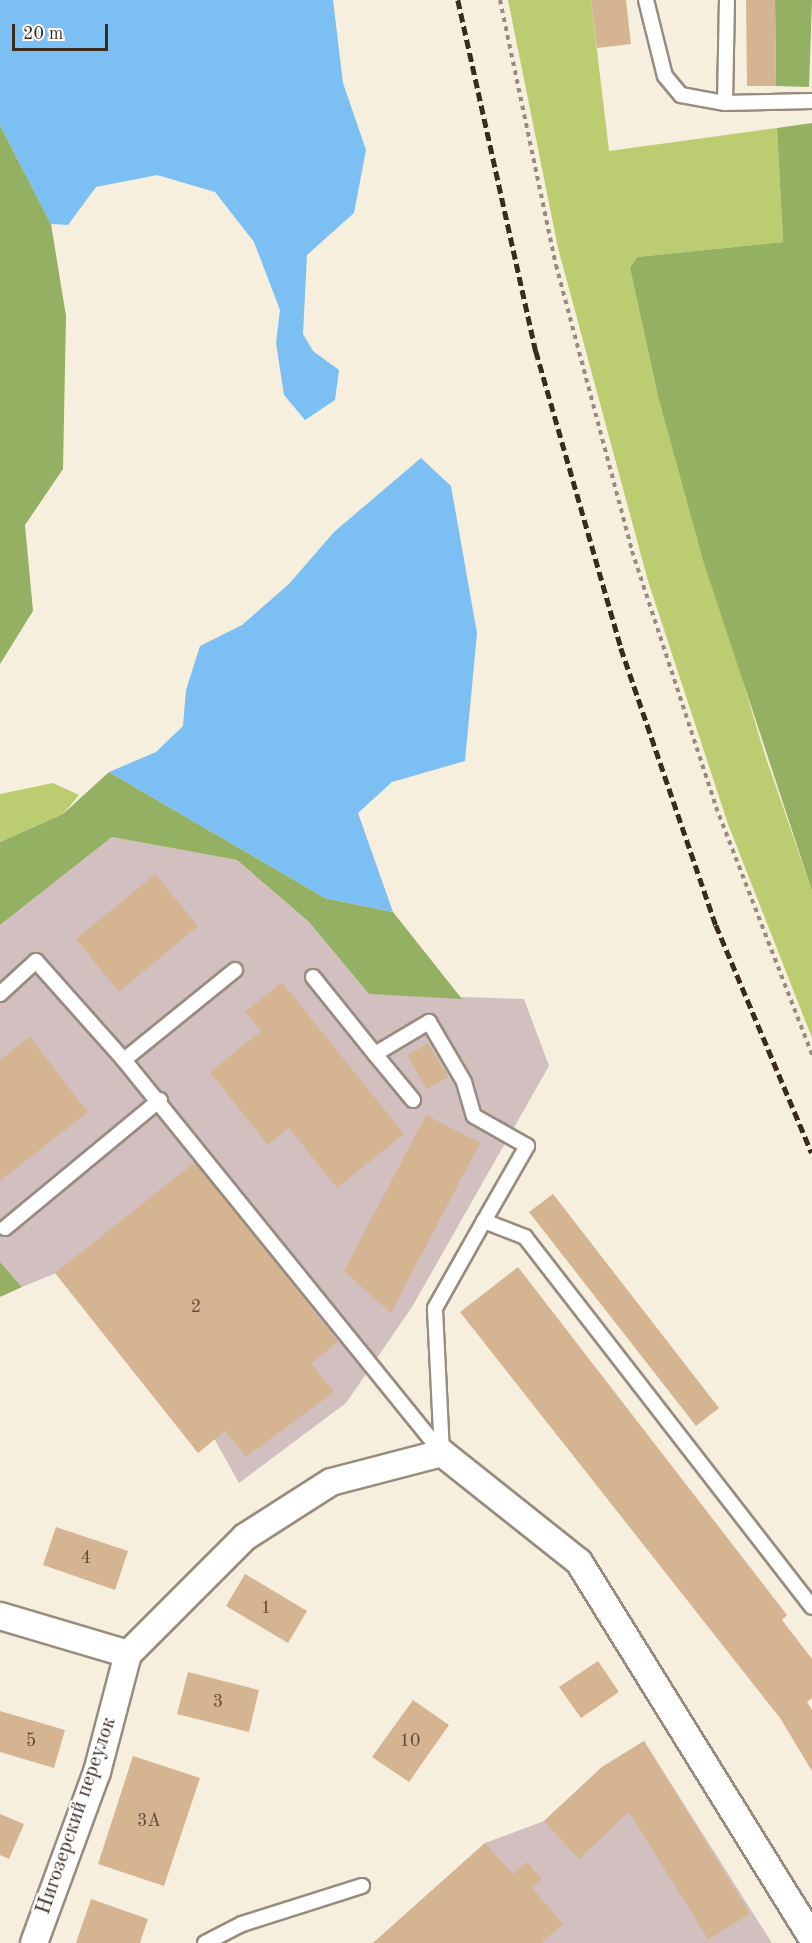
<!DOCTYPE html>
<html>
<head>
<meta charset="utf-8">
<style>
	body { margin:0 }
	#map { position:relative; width:812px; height:1943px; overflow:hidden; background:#f7efde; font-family:"Old Standard TT",serif }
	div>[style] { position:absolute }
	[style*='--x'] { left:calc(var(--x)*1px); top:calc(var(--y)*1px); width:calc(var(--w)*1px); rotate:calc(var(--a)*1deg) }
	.industrial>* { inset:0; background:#d2bfc0 }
	.green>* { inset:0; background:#bbcd70 }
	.forest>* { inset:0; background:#94b062 }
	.water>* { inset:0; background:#7cbff2 }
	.building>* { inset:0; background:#d5b591 }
	.path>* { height:4px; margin-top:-2px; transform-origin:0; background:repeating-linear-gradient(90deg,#998c7e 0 4.5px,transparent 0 9px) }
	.roads { filter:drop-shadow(2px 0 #998c7e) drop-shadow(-2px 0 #998c7e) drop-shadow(0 2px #998c7e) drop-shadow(0 -2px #998c7e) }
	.lane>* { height:14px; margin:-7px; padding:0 7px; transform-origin:7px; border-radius:7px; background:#fff }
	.street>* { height:26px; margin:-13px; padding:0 13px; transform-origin:13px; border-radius:13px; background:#fff }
	.rail>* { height:4.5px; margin-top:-2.25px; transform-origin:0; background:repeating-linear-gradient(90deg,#3b2a1e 0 9px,transparent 0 13.5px) }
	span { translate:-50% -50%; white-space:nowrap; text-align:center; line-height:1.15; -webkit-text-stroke:5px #fff; paint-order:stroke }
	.number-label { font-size:18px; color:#624d3b }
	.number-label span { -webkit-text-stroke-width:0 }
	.street-label { font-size:21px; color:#3b2a1e }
	.scale { position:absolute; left:12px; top:24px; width:96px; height:27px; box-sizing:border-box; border:3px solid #3b2a1e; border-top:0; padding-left:8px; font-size:18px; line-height:21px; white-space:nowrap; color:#3b2a1e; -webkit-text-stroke:4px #fff; paint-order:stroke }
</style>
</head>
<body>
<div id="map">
	<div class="industrial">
		<div style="clip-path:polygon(112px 837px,237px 860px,309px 922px,369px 994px,524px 999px,549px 1066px,412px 1307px,346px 1403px,239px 1483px,215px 1440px,56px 1273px,22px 1287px,0 1262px,0 925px)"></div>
		<div style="clip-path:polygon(644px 1741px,772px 1943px,373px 1943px,485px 1843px,544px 1821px,602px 1767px)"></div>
	</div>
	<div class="green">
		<div style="clip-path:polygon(508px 0,591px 0,609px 151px,777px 128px,783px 242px,637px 257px,630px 268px,657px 392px,764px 752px,812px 891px,812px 1038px,728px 824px,648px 581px,558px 248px)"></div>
		<div style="clip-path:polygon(53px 783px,79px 795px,63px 814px,0 842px,0 794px)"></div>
	</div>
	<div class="forest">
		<div style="clip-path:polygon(775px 0,812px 0,809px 87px,776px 86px)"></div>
		<div style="clip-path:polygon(812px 123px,812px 891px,703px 560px,657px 392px,630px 268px,637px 257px,783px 242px,777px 128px)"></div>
		<div style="clip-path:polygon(0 125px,51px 224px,66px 316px,63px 469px,25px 525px,33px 611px,0 664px)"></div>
		<div style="clip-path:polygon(109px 772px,325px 898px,393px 912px,462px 999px,369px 994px,309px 922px,237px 860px,112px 837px,0 925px,0 842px,63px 814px)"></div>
		<div style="clip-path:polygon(0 1262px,22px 1287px,0 1297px)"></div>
	</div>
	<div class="water">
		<div style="clip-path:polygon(0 0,333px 0,343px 83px,366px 150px,354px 213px,307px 255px,303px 334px,313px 351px,339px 370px,335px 400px,305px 420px,284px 395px,276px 343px,280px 310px,254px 242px,215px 192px,157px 175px,96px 187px,68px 225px,51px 224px,0 125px)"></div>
		<div style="clip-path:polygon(421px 458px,451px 486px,477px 633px,465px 761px,392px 782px,358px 813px,393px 912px,325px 898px,109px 772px,156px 752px,183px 726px,186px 690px,200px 646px,242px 625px,289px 584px,334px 532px)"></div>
	</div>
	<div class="building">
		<div style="clip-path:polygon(591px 0,626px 0,631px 44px,597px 48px)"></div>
		<div style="clip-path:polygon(746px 0,775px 0,776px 86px,747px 86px)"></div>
		<div style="clip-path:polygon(155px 874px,198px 926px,119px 992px,76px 939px)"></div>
		<div style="clip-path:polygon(282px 982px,404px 1134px,337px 1188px,289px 1128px,268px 1145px,210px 1072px,261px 1031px,245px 1012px)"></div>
		<div style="clip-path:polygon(30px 1037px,88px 1112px,0 1181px,0 1060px)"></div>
		<div style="clip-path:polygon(428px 1043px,448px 1077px,427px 1089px,407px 1056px)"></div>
		<div style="clip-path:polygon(426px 1115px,480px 1143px,391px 1313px,344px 1271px)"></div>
		<div style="clip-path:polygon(195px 1162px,338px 1342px,311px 1363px,334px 1392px,246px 1457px,225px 1431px,198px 1453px,55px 1273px)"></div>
		<div style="clip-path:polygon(553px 1194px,719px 1408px,696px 1426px,529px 1212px)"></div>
		<div style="clip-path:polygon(518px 1267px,787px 1615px,782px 1620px,812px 1659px,812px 1698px,807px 1702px,812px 1710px,812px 1771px,780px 1718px,460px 1312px)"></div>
		<div style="clip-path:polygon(56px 1527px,128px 1551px,115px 1590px,43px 1565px)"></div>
		<div style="clip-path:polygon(245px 1574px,307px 1611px,288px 1643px,226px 1606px)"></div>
		<div style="clip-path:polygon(598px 1661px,619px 1692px,581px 1718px,559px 1687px)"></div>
		<div style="clip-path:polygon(188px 1672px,259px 1690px,249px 1732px,177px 1714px)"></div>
		<div style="clip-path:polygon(413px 1700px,449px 1725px,409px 1782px,372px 1757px)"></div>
		<div style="clip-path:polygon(0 1711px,65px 1730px,54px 1768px,0 1752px)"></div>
		<div style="clip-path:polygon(644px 1741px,750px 1914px,708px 1939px,629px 1812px,579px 1859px,544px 1821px,602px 1767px)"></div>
		<div style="clip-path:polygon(133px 1756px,200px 1778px,164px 1886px,98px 1864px)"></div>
		<div style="clip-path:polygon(0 1814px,24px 1824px,9px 1859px,0 1855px)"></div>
		<div style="clip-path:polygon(485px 1843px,513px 1874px,527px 1862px,542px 1879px,532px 1888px,563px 1924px,541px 1943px,373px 1943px)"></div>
		<div style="clip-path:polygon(91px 1899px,148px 1919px,140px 1943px,76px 1943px)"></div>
	</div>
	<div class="path">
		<div style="--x:500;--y:0;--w:271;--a:78.1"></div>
		<div style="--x:556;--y:265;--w:296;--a:75.1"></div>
		<div style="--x:632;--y:551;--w:269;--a:71.8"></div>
		<div style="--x:716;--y:807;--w:266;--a:68.8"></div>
	</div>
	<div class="roads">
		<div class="lane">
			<div style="--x:646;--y:0;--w:78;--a:76"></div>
			<div style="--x:665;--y:76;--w:25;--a:50"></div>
			<div style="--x:681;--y:95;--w:45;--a:10.3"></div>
			<div style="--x:725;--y:103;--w:87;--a:-1.3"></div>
			<div style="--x:725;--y:103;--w:103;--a:-88.9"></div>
			<div style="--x:235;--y:970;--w:143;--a:141"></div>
			<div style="--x:124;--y:1060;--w:506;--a:51.02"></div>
			<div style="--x:442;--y:1453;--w:145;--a:-92.8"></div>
			<div style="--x:435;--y:1308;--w:100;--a:-60.6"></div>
			<div style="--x:484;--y:1221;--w:44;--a:21.3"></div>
			<div style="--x:525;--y:1237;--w:468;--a:52.2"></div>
			<div style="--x:313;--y:977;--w:99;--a:51.2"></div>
			<div style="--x:0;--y:994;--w:49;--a:-42.5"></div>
			<div style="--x:36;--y:961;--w:132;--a:48.4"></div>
			<div style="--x:413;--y:1100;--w:60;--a:-129.6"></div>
			<div style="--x:375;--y:1054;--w:63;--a:-30.7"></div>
			<div style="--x:429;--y:1022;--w:69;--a:59.7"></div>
			<div style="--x:464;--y:1082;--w:35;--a:74"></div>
			<div style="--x:474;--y:1116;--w:61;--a:29.5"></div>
			<div style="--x:527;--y:1146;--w:86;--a:119.8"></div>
			<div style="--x:5;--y:1228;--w:201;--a:-39.6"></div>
			<div style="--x:205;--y:1943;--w:42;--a:-27.2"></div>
			<div style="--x:242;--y:1924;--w:126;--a:-17.6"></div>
		</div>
		<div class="street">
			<div style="--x:0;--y:1616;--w:134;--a:16.5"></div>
			<div style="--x:34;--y:1943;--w:182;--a:-69.8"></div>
			<div style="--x:97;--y:1772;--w:122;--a:-75.3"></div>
			<div style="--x:128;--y:1654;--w:165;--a:-45"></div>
			<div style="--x:245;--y:1537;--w:102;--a:-32.6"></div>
			<div style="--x:331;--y:1482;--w:115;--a:-14.6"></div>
			<div style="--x:442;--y:1453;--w:175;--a:38.5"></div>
			<div style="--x:579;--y:1562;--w:442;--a:58.2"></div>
		</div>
	</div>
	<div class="rail">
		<div style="--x:458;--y:0;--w:360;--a:77.5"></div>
		<div style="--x:536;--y:351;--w:309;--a:74"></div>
		<div style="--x:621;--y:648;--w:293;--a:71.1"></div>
		<div style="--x:716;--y:925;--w:247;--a:67.2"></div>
	</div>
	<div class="number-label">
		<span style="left:196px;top:1307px">2</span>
		<span style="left:86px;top:1558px">4</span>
		<span style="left:266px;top:1608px">1</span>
		<span style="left:218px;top:1702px">3</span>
		<span style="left:31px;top:1741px">5</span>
		<span style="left:410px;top:1741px">10</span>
		<span style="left:149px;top:1821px">3А</span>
	</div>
	<div class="street-label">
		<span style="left:77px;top:1816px;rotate:-71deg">Нигозерский переулок</span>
	</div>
	<div class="scale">20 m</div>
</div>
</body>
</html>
